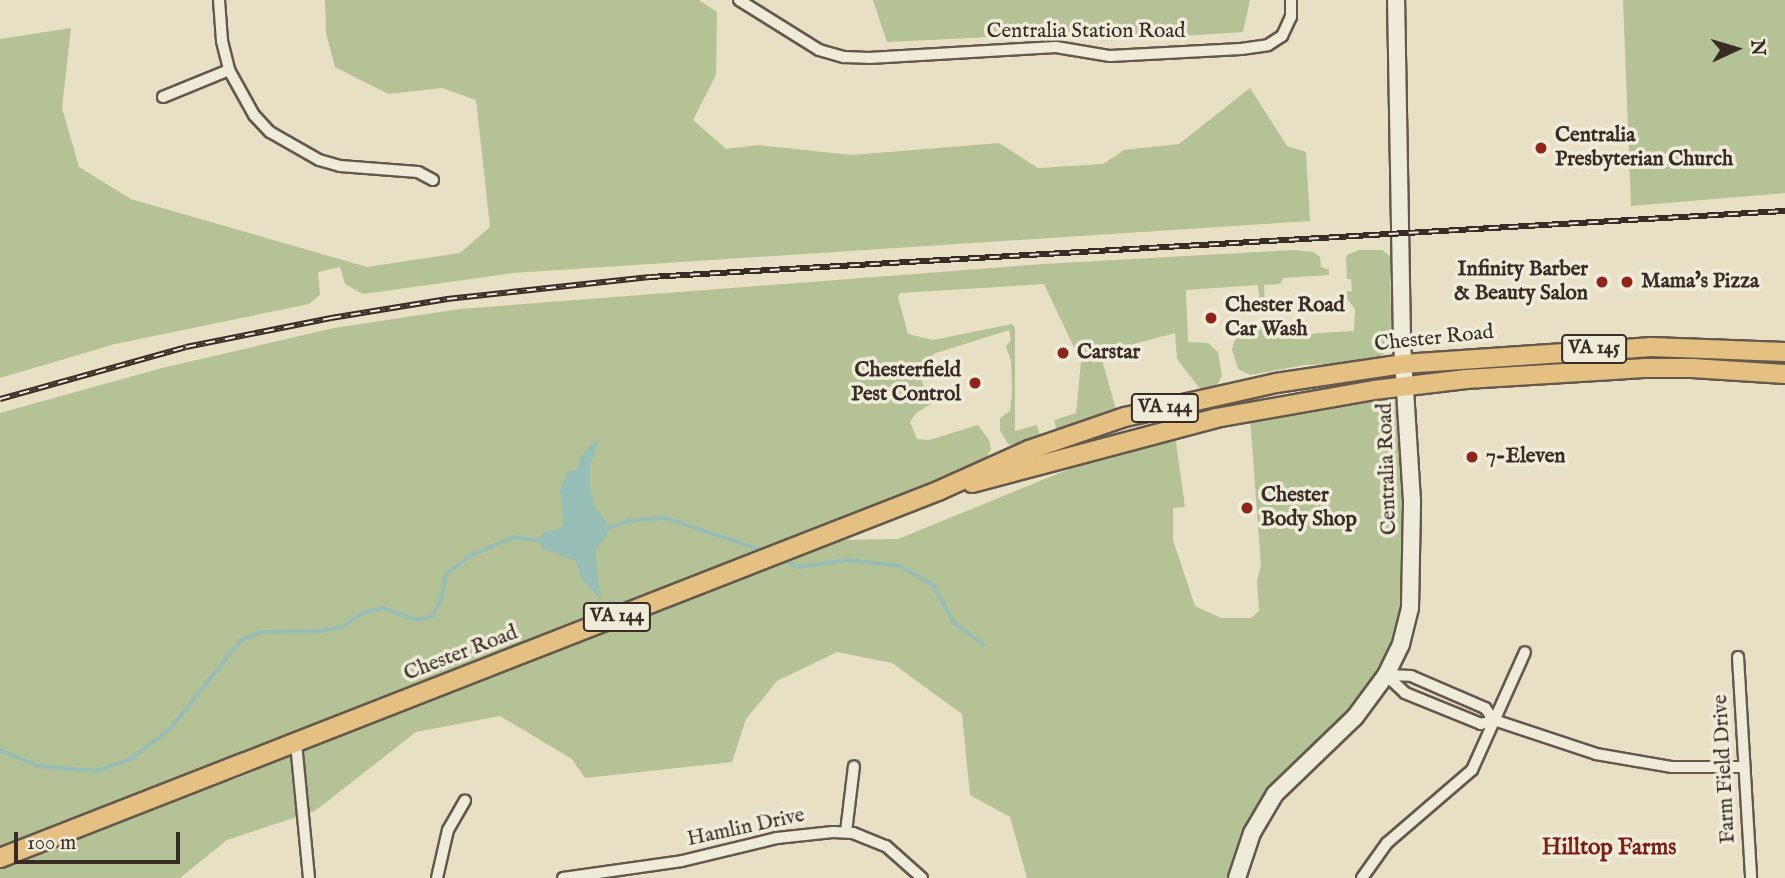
<!DOCTYPE html>
<html>
<head>
<meta charset="utf-8">
<style>
	body { margin:0 }
	#map { position:relative; width:1785px; height:878px; overflow:hidden; background:#e7e0c5; font-family:"IM FELL English",serif }
	div>[style] { position:absolute }
	[style*='--x'] { left:calc(var(--x)*1px); top:calc(var(--y)*1px); width:calc(var(--w)*1px); rotate:calc(var(--a)*1deg) }
	.green>* { inset:0; background:#b4c295 }
	.water>* { inset:0; background:#97bdb7 }
	.stream>* { height:3.5px; margin:-1.75px; padding:0 1.75px; transform-origin:1.75px; border-radius:1.75px; background:#97bdb7 }
	.roads { filter:drop-shadow(2px 0 #64584d) drop-shadow(-2px 0 #64584d) drop-shadow(0 2px #64584d) drop-shadow(0 -2px #64584d) }
	.street>* { height:10px; margin:-5px; padding:0 5px; transform-origin:5px; border-radius:5px; background:#efebd9 }
	.secondary>* { height:16px; margin:-8px; padding:0 8px; transform-origin:8px; border-radius:8px; background:#efebd9 }
	.primary>* { height:18px; margin:-9px; padding:0 9px; transform-origin:9px; border-radius:9px; background:#e4c082 }
	.rail>* { height:6px; margin-top:-3px; transform-origin:0; background:repeating-linear-gradient(90deg,#efebd9 0 10px,#392b25 0 20px); box-sizing:border-box; border-block:2px solid #392b25 }
	.dots>* { width:19px; height:19px; translate:-50% -50%; box-sizing:border-box; border:4px solid #efebd9; border-radius:50% }
	span { translate:-50% -50%; white-space:nowrap; text-align:center; line-height:1.15; -webkit-text-stroke:7px #efebd9; paint-order:stroke }
	.shield-label span { padding:2px 5px; background:#efebd9; border:2px solid; border-radius:5px; -webkit-text-stroke-width:0 }
	.shield-label { font-size:19px; color:#392b25; font-weight:700 }
	.street-label { font-size:21px; color:#392b25 }
	.poi-label { font-size:21px; color:#392b25; font-weight:700 }
	.left { translate:0 -50%; text-align:left }
	.right { translate:-100% -50%; text-align:right }
	.neighbourhood-label { font-size:23px; color:#7a1f14; font-weight:700 }
	.north { position:absolute; left:1701px; top:14px; width:70px; height:70px; -webkit-text-stroke:5px #efebd9; paint-order:stroke; rotate:86deg; font-size:19px; font-weight:700; line-height:28px; text-align:center; color:#392b25 }
	.north::after { content:''; display:block; margin:auto; width:24px; height:32px; background:#392b25; clip-path:polygon(50% 0,100% 100%,50% 72%,0 100%) }
	.scale { position:absolute; left:14px; top:832px; width:166px; height:32px; box-sizing:border-box; border:4px solid #392b25; border-top:0; padding-left:9px; font-size:21px; line-height:24px; white-space:nowrap; color:#392b25; -webkit-text-stroke:5px #efebd9; paint-order:stroke }
</style>
</head>
<body>
<div id="map">
	<div class="green">
		<div style="clip-path:polygon(325px 0,699px 0,717px 12px,716px 75px,693px 120px,726px 149px,758px 145px,852px 155px,999px 143px,1038px 168px,1103px 164px,1124px 150px,1179px 144px,1250px 88px,1287px 146px,1306px 152px,1310px 221px,513px 273px,363px 294px,345px 284px,340px 267px,318px 272px,320px 295px,309px 304px,115px 344px,0 378px,0 39px,71px 28px,62px 108px,79px 167px,131px 199px,367px 267px,460px 253px,490px 227px,476px 100px,442px 88px,388px 94px,335px 67px,326px 33px)"></div>
		<div style="clip-path:polygon(873px 0,1250px 0,1243px 32px,1106px 41px,1058px 34px,887px 42px)"></div>
		<div style="clip-path:polygon(1623px 0,1785px 0,1785px 193px,1631px 206px)"></div>
		<div style="clip-path:polygon(1294px 250px,1313px 252px,1320px 257px,1321px 267px,1329px 270px,1329px 275px,1283px 278px,1280px 284px,1264px 285px,1265px 311px,1260px 310px,1258px 285px,1186px 290px,1188px 342px,1208px 343px,1218px 352px,1222px 376px,1216px 387px,1201px 390px,1177px 359px,1175px 333px,1100px 353px,1117px 413px,1057px 431px,1054px 420px,1076px 413px,1081px 362px,1044px 284px,900px 293px,898px 297px,908px 334px,933px 340px,1012px 324px,1015px 328px,1015px 431px,1037px 425px,1041px 440px,1009px 445px,1000px 431px,1000px 418px,1010px 411px,1012px 392px,1011px 361px,1006px 346px,1011px 340px,1009px 330px,933px 354px,932px 374px,921px 379px,931px 404px,916px 413px,910px 422px,917px 439px,929px 440px,978px 425px,989px 440px,991px 449px,983px 464px,0 851px,0 413px,162px 368px,334px 328px,460px 309px,1043px 264px)"></div>
		<div style="clip-path:polygon(1359px 250px,1382px 250px,1390px 256px,1391px 335px,1387px 351px,1379px 358px,1364px 363px,1305px 365px,1250px 375px,1238px 369px,1232px 350px,1234px 342px,1239px 334px,1252px 326px,1283px 323px,1287px 335px,1354px 331px,1355px 309px,1344px 295px,1344px 292px,1352px 291px,1351px 279px,1347px 279px,1346px 258px,1347px 255px)"></div>
		<div style="clip-path:polygon(1377px 395px,1396px 403px,1400px 413px,1409px 545px,1402px 626px,1387px 665px,1365px 698px,1274px 780px,1256px 806px,1231px 878px,1027px 878px,1010px 817px,970px 795px,962px 714px,892px 663px,837px 652px,777px 681px,746px 719px,732px 762px,585px 778px,572px 759px,500px 716px,416px 732px,315px 811px,227px 840px,180px 878px,0 878px,0 864px,190px 790px,236px 779px,334px 736px,832px 540px,898px 539px,1121px 448px,1175px 435px,1185px 507px,1173px 508px,1173px 540px,1195px 606px,1221px 618px,1251px 618px,1259px 611px,1257px 581px,1261px 565px,1250px 418px)"></div>
	</div>
	<div class="water">
		<div style="clip-path:polygon(599px 440px,590px 465px,590px 489px,595px 507px,607px 523px,607px 535px,595px 551px,601px 600px,581px 578px,576px 561px,542px 548px,538px 541px,542px 533px,561px 528px,564px 522px,560px 490px,567px 473px,578px 468px,580px 458px,591px 444px)"></div>
	</div>
	<div class="stream">
		<div style="--x:607;--y:529;--w:22;--a:-22"></div>
		<div style="--x:627;--y:521;--w:38;--a:-5"></div>
		<div style="--x:665;--y:518;--w:102;--a:18.3"></div>
		<div style="--x:785;--y:561;--w:14;--a:25"></div>
		<div style="--x:798;--y:567;--w:51;--a:-7.8"></div>
		<div style="--x:849;--y:560;--w:51;--a:6.7"></div>
		<div style="--x:900;--y:566;--w:39;--a:30"></div>
		<div style="--x:934;--y:586;--w:41;--a:60.9"></div>
		<div style="--x:954;--y:622;--w:37;--a:38"></div>
		<div style="--x:0;--y:750;--w:41;--a:22.8"></div>
		<div style="--x:38;--y:766;--w:58;--a:4.9"></div>
		<div style="--x:96;--y:771;--w:37;--a:-19"></div>
		<div style="--x:131;--y:759;--w:49;--a:-37.6"></div>
		<div style="--x:170;--y:729;--w:114;--a:-51.4"></div>
		<div style="--x:241;--y:640;--w:22;--a:-22"></div>
		<div style="--x:261;--y:632;--w:60;--a:-1"></div>
		<div style="--x:321;--y:631;--w:21;--a:-11"></div>
		<div style="--x:342;--y:627;--w:25;--a:-34"></div>
		<div style="--x:363;--y:613;--w:21;--a:-14"></div>
		<div style="--x:383;--y:608;--w:35;--a:20"></div>
		<div style="--x:416;--y:620;--w:16;--a:-14"></div>
		<div style="--x:432;--y:616;--w:18;--a:-61"></div>
		<div style="--x:441;--y:600;--w:26;--a:-79"></div>
		<div style="--x:446;--y:574;--w:31;--a:-37"></div>
		<div style="--x:471;--y:555;--w:47;--a:-22.7"></div>
		<div style="--x:514;--y:537;--w:24;--a:9"></div>
	</div>
	<div class="roads">
		<div class="street">
			<div style="--x:219;--y:0;--w:41;--a:85.8"></div>
			<div style="--x:222;--y:41;--w:30;--a:76"></div>
			<div style="--x:229;--y:70;--w:51;--a:60.9"></div>
			<div style="--x:254;--y:115;--w:23;--a:47"></div>
			<div style="--x:270;--y:132;--w:56;--a:29.7"></div>
			<div style="--x:319;--y:160;--w:22;--a:16"></div>
			<div style="--x:340;--y:166;--w:78;--a:4.4"></div>
			<div style="--x:418;--y:172;--w:17;--a:28"></div>
			<div style="--x:739;--y:0;--w:94;--a:32"></div>
			<div style="--x:819;--y:50;--w:26;--a:16"></div>
			<div style="--x:844;--y:57;--w:25;--a:2"></div>
			<div style="--x:869;--y:58;--w:187;--a:-3.4"></div>
			<div style="--x:1056;--y:47;--w:55;--a:9.5"></div>
			<div style="--x:1110;--y:56;--w:131;--a:-3.1"></div>
			<div style="--x:1241;--y:49;--w:27;--a:-8"></div>
			<div style="--x:1268;--y:45;--w:17;--a:-33"></div>
			<div style="--x:1282;--y:36;--w:21;--a:-65"></div>
			<div style="--x:1291;--y:17;--w:17;--a:-90"></div>
			<div style="--x:163;--y:97;--w:71;--a:-22.2"></div>
			<div style="--x:1738;--y:657;--w:221;--a:86.6"></div>
			<div style="--x:1386;--y:675;--w:26;--a:43"></div>
			<div style="--x:1405;--y:693;--w:82;--a:22.2"></div>
			<div style="--x:1481;--y:724;--w:14;--a:-17"></div>
			<div style="--x:1494;--y:720;--w:108;--a:18.4"></div>
			<div style="--x:1596;--y:754;--w:76;--a:9.8"></div>
			<div style="--x:1671;--y:767;--w:73;--a:0"></div>
			<div style="--x:1386;--y:675;--w:25;--a:2"></div>
			<div style="--x:1411;--y:676;--w:81;--a:23.4"></div>
			<div style="--x:1485;--y:708;--w:15;--a:53"></div>
			<div style="--x:296;--y:743;--w:136;--a:84.5"></div>
			<div style="--x:846;--y:832;--w:66;--a:-83.1"></div>
			<div style="--x:437;--y:878;--w:49;--a:-77.1"></div>
			<div style="--x:448;--y:830;--w:34;--a:-60"></div>
			<div style="--x:563;--y:878;--w:120;--a:-8.1"></div>
			<div style="--x:682;--y:861;--w:98;--a:-13.6"></div>
			<div style="--x:777;--y:838;--w:56;--a:-6.1"></div>
			<div style="--x:833;--y:832;--w:20;--a:3"></div>
			<div style="--x:853;--y:833;--w:35;--a:22"></div>
			<div style="--x:886;--y:846;--w:48;--a:41.6"></div>
			<div style="--x:1362;--y:878;--w:43;--a:-54.5"></div>
			<div style="--x:1387;--y:843;--w:112;--a:-40.7"></div>
			<div style="--x:1472;--y:770;--w:129;--a:-65.8"></div>
		</div>
		<div class="secondary">
			<div style="--x:1237;--y:878;--w:47;--a:-71.6"></div>
			<div style="--x:1252;--y:833;--w:45;--a:-59.5"></div>
			<div style="--x:1275;--y:794;--w:111;--a:-43.9"></div>
			<div style="--x:1355;--y:717;--w:52;--a:-53.6"></div>
			<div style="--x:1386;--y:675;--w:34;--a:-64"></div>
			<div style="--x:1401;--y:644;--w:37;--a:-76"></div>
			<div style="--x:1410;--y:608;--w:107;--a:-88.9"></div>
			<div style="--x:1412;--y:501;--w:161;--a:-93.6"></div>
			<div style="--x:1402;--y:340;--w:340;--a:-91"></div>
		</div>
		<div class="primary">
			<div style="--x:972;--y:483;--w:253;--a:-14.9"></div>
			<div style="--x:1216;--y:418;--w:160;--a:-10"></div>
			<div style="--x:1374;--y:390;--w:93;--a:-6.8"></div>
			<div style="--x:1466;--y:379;--w:178;--a:-3.5"></div>
			<div style="--x:1644;--y:368;--w:48;--a:0"></div>
			<div style="--x:1692;--y:368;--w:93;--a:3.7"></div>
			<div style="--x:0;--y:858;--w:1007;--a:-21.37"></div>
			<div style="--x:938;--y:491;--w:100;--a:-24.3"></div>
			<div style="--x:1029;--y:450;--w:102;--a:-19"></div>
			<div style="--x:1125;--y:417;--w:155;--a:-12.7"></div>
			<div style="--x:1276;--y:383;--w:128;--a:-8.5"></div>
			<div style="--x:1403;--y:364;--w:249;--a:-3.9"></div>
			<div style="--x:1651;--y:347;--w:134;--a:2.1"></div>
		</div>
	</div>
	<div class="rail">
		<div style="--x:0;--y:399;--w:193;--a:-15.6"></div>
		<div style="--x:186;--y:347;--w:148;--a:-11.3"></div>
		<div style="--x:331;--y:318;--w:118;--a:-9.3"></div>
		<div style="--x:447;--y:299;--w:204;--a:-6.2"></div>
		<div style="--x:650;--y:277;--w:1137;--a:-3.33"></div>
	</div>
	<div class="dots">
		<div style="left:1541px;top:148px;background:#8f2418"></div>
		<div style="left:1602px;top:282px;background:#8f2418"></div>
		<div style="left:1627px;top:282px;background:#8f2418"></div>
		<div style="left:1211px;top:318px;background:#8f2418"></div>
		<div style="left:1063px;top:353px;background:#8f2418"></div>
		<div style="left:975px;top:383px;background:#8f2418"></div>
		<div style="left:1472px;top:457px;background:#8f2418"></div>
		<div style="left:1247px;top:508px;background:#8f2418"></div>
	</div>
	<div class="shield-label">
		<span style="left:1594px;top:349px">VA 145</span>
		<span style="left:1165px;top:408px">VA 144</span>
		<span style="left:617px;top:617px">VA 144</span>
	</div>
	<div class="street-label">
		<span style="left:1086px;top:32px">Centralia Station Road</span>
		<span style="left:1434px;top:339px;rotate:-6deg">Chester Road</span>
		<span style="left:1388px;top:469px;rotate:-92deg">Centralia Road</span>
		<span style="left:461px;top:654px;rotate:-21deg">Chester Road</span>
		<span style="left:1725px;top:769px;rotate:-93deg">Farm Field Drive</span>
		<span style="left:746px;top:828px;rotate:-12deg">Hamlin Drive</span>
	</div>
	<div class="poi-label">
		<span class="left" style="left:1555px;top:148px">Centralia<br>Presbyterian Church</span>
		<span class="right" style="left:1588px;top:282px">Infinity Barber<br>&amp; Beauty Salon</span>
		<span class="left" style="left:1641px;top:282px">Mama's Pizza</span>
		<span class="left" style="left:1225px;top:318px">Chester Road<br>Car Wash</span>
		<span class="left" style="left:1077px;top:353px">Carstar</span>
		<span class="right" style="left:961px;top:383px">Chesterfield<br>Pest Control</span>
		<span class="left" style="left:1486px;top:457px">7-Eleven</span>
		<span class="left" style="left:1261px;top:508px">Chester<br>Body Shop</span>
	</div>
	<div class="neighbourhood-label">
		<span style="left:1609px;top:848px">Hilltop Farms</span>
	</div>
	<div class="north">N</div>
	<div class="scale">100 m</div>
</div>
</body>
</html>
